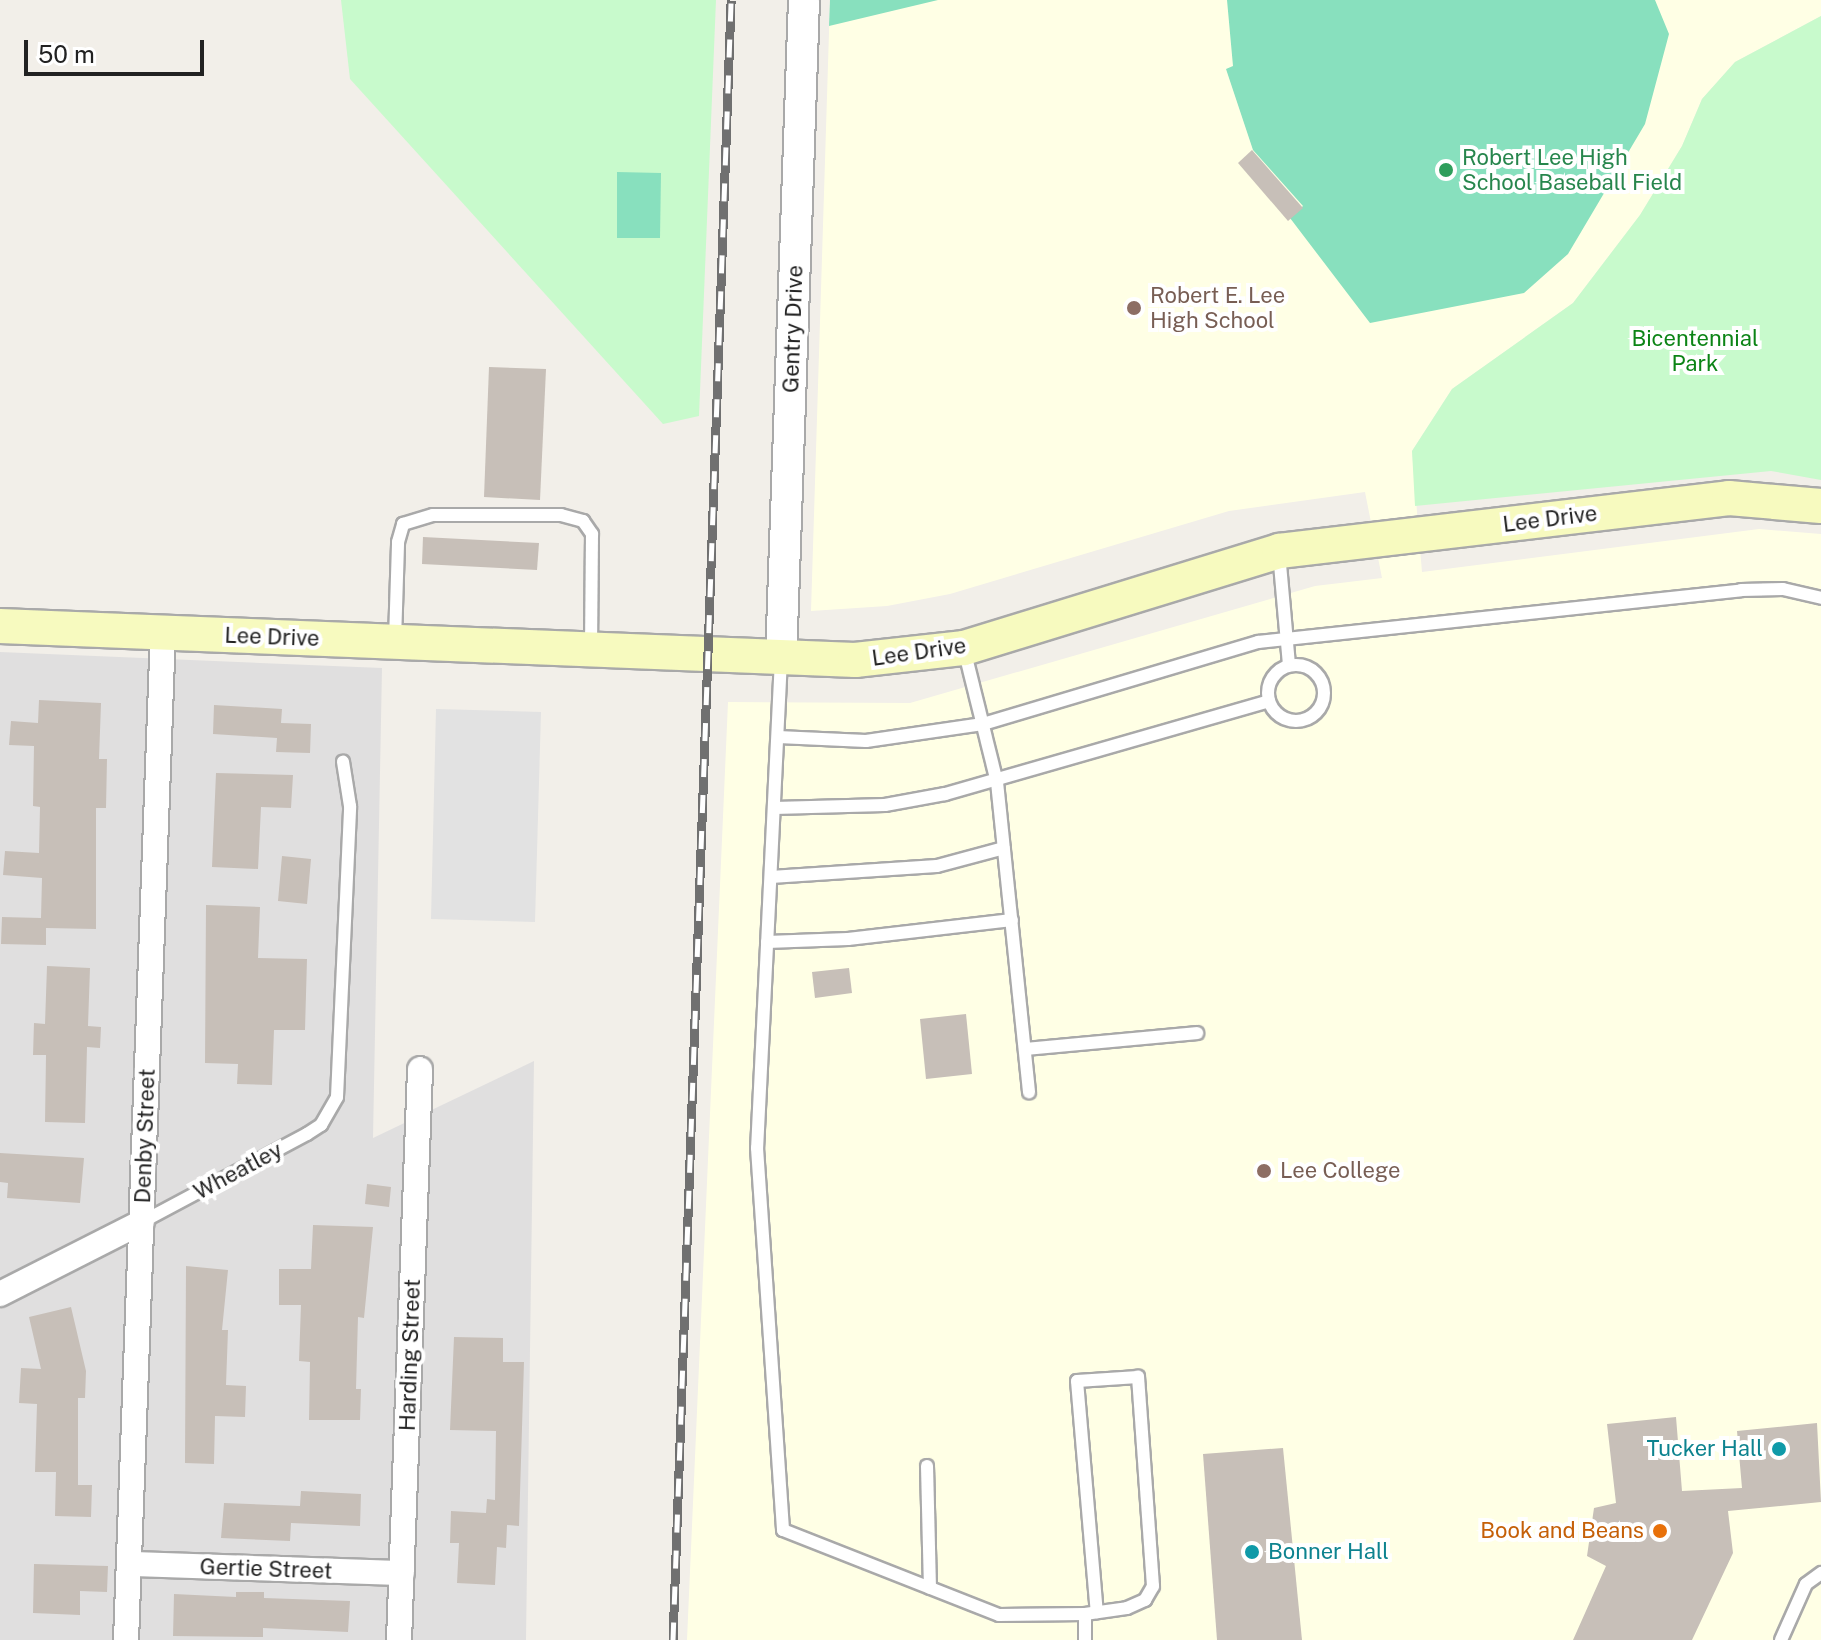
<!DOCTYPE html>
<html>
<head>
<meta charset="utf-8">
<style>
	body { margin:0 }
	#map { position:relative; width:1821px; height:1640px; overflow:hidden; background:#f2efe9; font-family:"Public Sans",sans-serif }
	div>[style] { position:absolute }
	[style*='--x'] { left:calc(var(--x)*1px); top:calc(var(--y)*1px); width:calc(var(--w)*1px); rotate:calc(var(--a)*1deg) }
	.residential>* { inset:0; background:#e0dfdf }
	.education>* { inset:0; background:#ffffe5 }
	.park>* { inset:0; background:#c8facc }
	.pitch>* { inset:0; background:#88e0be }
	.parking>* { inset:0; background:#e2e2e2 }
	.building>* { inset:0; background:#c7bfb8 }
	.roads { filter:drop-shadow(2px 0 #a9a9a9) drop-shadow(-2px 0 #a9a9a9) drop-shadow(0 2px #a9a9a9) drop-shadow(0 -2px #a9a9a9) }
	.service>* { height:12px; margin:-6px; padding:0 6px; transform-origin:6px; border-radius:6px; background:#fff }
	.service>.ring { margin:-6px; padding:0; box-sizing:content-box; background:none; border:12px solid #fff; border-radius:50% }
	.minor>* { height:24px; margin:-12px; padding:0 12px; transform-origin:12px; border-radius:12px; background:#fff }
	.tertiary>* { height:30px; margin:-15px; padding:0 15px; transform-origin:15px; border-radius:15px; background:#fff }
	.secondary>* { height:34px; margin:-17px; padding:0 17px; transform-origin:17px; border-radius:17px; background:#f7fabf }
	.rail>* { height:9px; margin-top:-4.5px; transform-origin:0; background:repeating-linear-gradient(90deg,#fff 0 18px,#707070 0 36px); box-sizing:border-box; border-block:2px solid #707070 }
	.dots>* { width:22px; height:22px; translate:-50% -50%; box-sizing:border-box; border:4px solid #fff; border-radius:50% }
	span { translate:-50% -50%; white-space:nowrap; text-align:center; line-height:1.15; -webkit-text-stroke:8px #fff; paint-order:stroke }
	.leisure-label { font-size:22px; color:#27864d }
	.left { translate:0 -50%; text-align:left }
	.education-label { font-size:22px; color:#785e54 }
	.street-label { font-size:22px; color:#222 }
	.park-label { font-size:22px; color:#0c8416 }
	.culture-label { font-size:22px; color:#0d838f }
	.right { translate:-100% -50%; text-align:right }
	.food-label { font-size:22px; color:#c56008 }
	.scale { position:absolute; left:24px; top:40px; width:180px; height:36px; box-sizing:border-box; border:4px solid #222; border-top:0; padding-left:10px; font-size:24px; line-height:28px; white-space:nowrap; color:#222; -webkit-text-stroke:6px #fff; paint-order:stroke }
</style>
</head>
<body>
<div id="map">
	<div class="residential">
		<div style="clip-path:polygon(0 652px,382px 668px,373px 1138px,534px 1061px,526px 1640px,0 1640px)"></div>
	</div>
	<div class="education">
		<div style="clip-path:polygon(830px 0,1821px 0,1821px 16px,1735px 62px,1702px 99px,1682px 146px,1640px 215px,1573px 303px,1452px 389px,1412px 451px,1422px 572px,1759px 529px,1821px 534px,1821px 1640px,687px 1640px,728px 702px,910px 703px,1315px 586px,1382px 578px,1365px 492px,1229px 511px,950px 594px,887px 606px,811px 611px)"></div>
	</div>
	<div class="park">
		<div style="clip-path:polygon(341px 0,716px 0,699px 416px,663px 424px,350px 79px)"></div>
		<div style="clip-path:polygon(1821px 16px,1821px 480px,1771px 471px,1415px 506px,1412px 451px,1452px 389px,1573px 303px,1640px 215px,1682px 146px,1702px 99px,1735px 62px)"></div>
	</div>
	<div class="pitch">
		<div style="clip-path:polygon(830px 0,938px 0,829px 26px)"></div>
		<div style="clip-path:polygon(1227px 0,1655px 0,1669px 34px,1645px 124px,1568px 254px,1524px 293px,1370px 323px,1290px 218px,1303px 206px,1253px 150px,1226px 69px,1233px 66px)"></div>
		<div style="clip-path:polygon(617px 172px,661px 173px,660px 238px,617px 238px)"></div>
	</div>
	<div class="parking">
		<div style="clip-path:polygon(436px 709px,541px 712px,535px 922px,431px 919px)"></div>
	</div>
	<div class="building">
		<div style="clip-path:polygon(1252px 150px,1303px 208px,1288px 221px,1238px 163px)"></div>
		<div style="clip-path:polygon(489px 367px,546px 369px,540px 500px,484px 497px)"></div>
		<div style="clip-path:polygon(423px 537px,539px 543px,537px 570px,422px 564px)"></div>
		<div style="clip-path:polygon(39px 700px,101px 703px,99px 759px,107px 759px,106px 808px,96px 808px,96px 929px,46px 928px,46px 945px,1px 944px,2px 917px,41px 918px,42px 878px,3px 875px,5px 851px,39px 853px,40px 807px,33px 806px,34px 746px,9px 745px,11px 721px,38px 723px)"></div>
		<div style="clip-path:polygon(214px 705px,282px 709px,281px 723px,311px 724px,310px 753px,276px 752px,277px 738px,213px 734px)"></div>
		<div style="clip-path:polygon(216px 773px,293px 775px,291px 808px,261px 807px,258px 869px,212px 867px)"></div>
		<div style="clip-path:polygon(282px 856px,311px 859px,307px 904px,278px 901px)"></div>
		<div style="clip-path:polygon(206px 905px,260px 907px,258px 958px,307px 959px,305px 1030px,274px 1030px,272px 1085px,237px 1084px,238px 1064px,205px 1063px)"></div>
		<div style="clip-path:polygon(47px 966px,90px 968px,88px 1026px,101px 1027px,100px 1048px,87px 1047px,85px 1123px,45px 1122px,46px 1055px,33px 1055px,34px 1023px,45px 1024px)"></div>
		<div style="clip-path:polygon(849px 968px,852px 993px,815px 998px,812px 972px)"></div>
		<div style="clip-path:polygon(966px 1014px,972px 1074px,926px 1079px,920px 1019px)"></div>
		<div style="clip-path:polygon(0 1153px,84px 1158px,80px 1203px,7px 1198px,8px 1183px,0 1182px)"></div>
		<div style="clip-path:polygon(367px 1184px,391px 1187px,389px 1207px,365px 1204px)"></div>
		<div style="clip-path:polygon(313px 1225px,373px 1227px,364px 1318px,358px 1317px,356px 1389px,361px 1389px,360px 1420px,309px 1420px,310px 1362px,299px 1361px,301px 1305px,279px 1305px,279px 1269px,311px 1269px)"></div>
		<div style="clip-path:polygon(186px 1266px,228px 1270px,222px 1330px,228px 1330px,226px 1385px,246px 1386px,245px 1417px,215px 1416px,214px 1464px,185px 1463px)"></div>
		<div style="clip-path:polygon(71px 1307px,86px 1371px,85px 1398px,78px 1398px,78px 1485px,92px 1485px,91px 1517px,55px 1516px,56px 1472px,35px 1472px,37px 1404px,19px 1403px,21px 1368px,41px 1369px,29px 1317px)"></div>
		<div style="clip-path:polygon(454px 1337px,503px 1338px,503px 1362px,524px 1362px,519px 1526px,507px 1525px,506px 1548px,497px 1547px,495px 1585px,457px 1583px,459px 1543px,450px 1543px,451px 1511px,486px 1513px,487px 1499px,495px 1500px,496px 1431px,450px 1430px)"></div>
		<div style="clip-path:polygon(1676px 1417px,1682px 1491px,1742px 1488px,1737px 1431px,1817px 1423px,1821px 1502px,1728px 1511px,1733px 1553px,1692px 1640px,1573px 1640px,1606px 1566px,1587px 1556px,1594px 1508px,1616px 1503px,1607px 1424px)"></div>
		<div style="clip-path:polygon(1283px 1448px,1302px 1640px,1217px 1640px,1203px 1454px)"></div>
		<div style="clip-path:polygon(301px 1491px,361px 1494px,360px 1526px,291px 1523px,290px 1541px,221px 1538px,224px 1503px,300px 1506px)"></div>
		<div style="clip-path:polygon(34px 1564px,108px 1566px,107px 1592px,80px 1591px,80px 1615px,33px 1613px)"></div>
		<div style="clip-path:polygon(236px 1592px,264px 1592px,264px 1598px,350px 1601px,348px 1632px,263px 1628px,263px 1637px,173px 1636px,174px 1594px,236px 1597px)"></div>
	</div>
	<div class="roads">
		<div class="service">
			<div style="--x:1279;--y:553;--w:112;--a:84.9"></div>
			<div style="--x:395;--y:640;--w:98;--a:-88.2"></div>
			<div style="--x:398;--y:542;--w:19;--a:-74"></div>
			<div style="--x:403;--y:524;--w:31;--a:-17"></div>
			<div style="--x:433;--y:515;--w:128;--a:0"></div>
			<div style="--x:561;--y:515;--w:23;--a:15"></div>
			<div style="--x:583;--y:521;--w:16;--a:55"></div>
			<div style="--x:592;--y:534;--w:113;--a:90.5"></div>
			<div style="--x:964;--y:649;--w:137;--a:76.1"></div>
			<div style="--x:997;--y:782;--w:312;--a:84.1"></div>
			<div style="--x:781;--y:659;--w:490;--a:92.8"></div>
			<div style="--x:757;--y:1148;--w:383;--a:86.1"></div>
			<div style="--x:783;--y:1530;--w:232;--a:21.5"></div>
			<div style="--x:999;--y:1615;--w:86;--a:-0.7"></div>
			<div style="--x:1085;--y:1614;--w:42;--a:-8.1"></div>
			<div style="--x:1127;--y:1608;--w:20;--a:-24"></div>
			<div style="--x:1145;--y:1600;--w:16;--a:-60"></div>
			<div style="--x:1153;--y:1586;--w:210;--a:-94.1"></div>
			<div style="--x:1138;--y:1377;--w:61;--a:176.2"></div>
			<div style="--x:1077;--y:1381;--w:232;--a:85.1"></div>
			<div class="ring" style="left:1268px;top:665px;width:44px;height:44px"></div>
			<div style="--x:778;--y:737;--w:88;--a:2.6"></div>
			<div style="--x:866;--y:741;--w:118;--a:-8.3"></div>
			<div style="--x:983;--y:724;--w:287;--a:-16.6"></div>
			<div style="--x:1258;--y:642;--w:486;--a:-6.1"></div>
			<div style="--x:1741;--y:590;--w:42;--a:-1.4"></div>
			<div style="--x:1783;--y:589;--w:39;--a:13"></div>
			<div style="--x:774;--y:808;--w:111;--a:-1.5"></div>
			<div style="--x:885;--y:805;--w:61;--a:-10.4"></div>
			<div style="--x:945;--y:794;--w:337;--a:-16"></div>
			<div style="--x:771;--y:877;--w:166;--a:-3.8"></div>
			<div style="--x:937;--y:866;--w:69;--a:-15"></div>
			<div style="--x:767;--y:942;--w:81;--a:-2.1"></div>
			<div style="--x:848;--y:939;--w:165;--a:-6.6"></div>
			<div style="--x:1026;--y:1049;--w:172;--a:-5.3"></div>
			<div style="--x:142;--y:1222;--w:187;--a:-28.1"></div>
			<div style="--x:307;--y:1134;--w:17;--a:-33"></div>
			<div style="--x:321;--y:1125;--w:32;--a:-60"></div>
			<div style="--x:337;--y:1097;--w:291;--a:-87.4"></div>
			<div style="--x:350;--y:806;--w:45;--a:-99"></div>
			<div style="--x:927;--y:1466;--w:122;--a:88.6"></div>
			<div style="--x:1085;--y:1640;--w:26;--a:-90"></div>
			<div style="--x:1781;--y:1640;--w:61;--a:-65.9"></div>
			<div style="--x:1806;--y:1584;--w:19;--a:-36"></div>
		</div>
		<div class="minor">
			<div style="--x:0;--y:1294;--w:159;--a:-26.9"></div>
			<div style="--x:131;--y:1564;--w:271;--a:1.9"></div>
			<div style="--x:126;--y:1640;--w:1009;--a:-87.9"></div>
			<div style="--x:399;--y:1640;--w:571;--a:-87.89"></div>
		</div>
		<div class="tertiary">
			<div style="--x:781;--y:659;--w:659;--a:-88"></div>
		</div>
		<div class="secondary">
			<div style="--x:0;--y:626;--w:856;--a:2.28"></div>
			<div style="--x:855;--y:660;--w:110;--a:-6.3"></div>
			<div style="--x:964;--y:648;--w:330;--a:-17.1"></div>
			<div style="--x:1279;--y:551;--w:453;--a:-6.7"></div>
			<div style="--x:1729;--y:498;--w:92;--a:5"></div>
		</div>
	</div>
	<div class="rail">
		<div style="--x:673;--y:1640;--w:1641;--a:-87.97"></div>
	</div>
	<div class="dots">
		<div style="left:1446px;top:170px;background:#2e9e5b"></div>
		<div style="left:1134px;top:308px;background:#8d6e63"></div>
		<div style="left:1264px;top:1171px;background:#8d6e63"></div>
		<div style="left:1779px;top:1449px;background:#0f9aa8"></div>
		<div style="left:1660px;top:1531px;background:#e8710a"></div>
		<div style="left:1252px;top:1552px;background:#0f9aa8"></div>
	</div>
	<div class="leisure-label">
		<span class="left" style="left:1462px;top:170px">Robert Lee High<br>School Baseball Field</span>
	</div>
	<div class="education-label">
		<span class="left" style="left:1150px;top:308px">Robert E. Lee<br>High School</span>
		<span class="left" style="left:1280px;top:1171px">Lee College</span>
	</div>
	<div class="street-label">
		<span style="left:793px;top:329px;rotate:-88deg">Gentry Drive</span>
		<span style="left:1550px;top:519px;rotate:-7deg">Lee Drive</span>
		<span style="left:272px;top:637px;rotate:2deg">Lee Drive</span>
		<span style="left:919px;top:652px;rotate:-8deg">Lee Drive</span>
		<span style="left:145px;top:1136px;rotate:-88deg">Denby Street</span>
		<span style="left:238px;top:1171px;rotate:-28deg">Wheatley</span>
		<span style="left:410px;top:1355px;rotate:-88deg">Harding Street</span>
		<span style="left:266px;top:1569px;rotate:2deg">Gertie Street</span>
	</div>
	<div class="park-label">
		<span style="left:1695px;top:351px">Bicentennial<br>Park</span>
	</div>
	<div class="culture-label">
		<span class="right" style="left:1763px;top:1449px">Tucker Hall</span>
		<span class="left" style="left:1268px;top:1552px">Bonner Hall</span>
	</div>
	<div class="food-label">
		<span class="right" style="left:1644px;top:1531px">Book and Beans</span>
	</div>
	<div class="scale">50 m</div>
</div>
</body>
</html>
